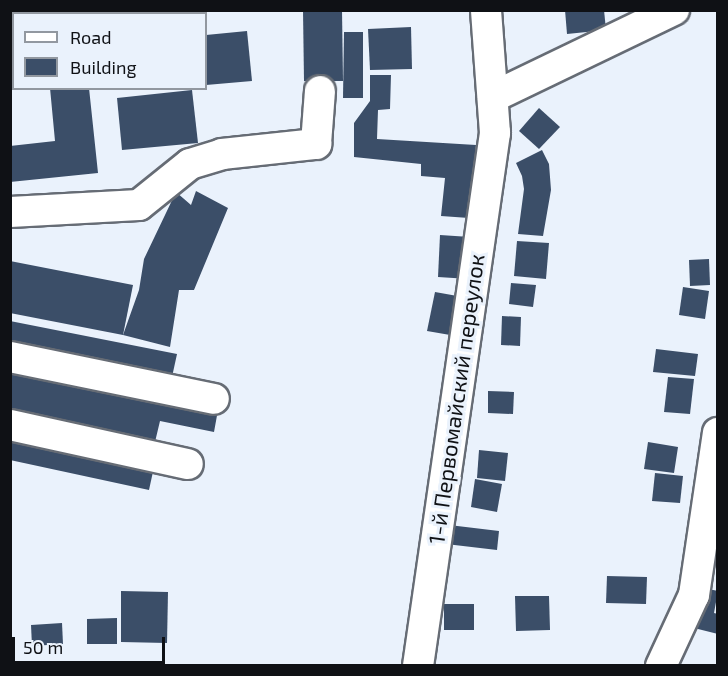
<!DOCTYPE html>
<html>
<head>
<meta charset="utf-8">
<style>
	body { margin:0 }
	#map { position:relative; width:728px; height:676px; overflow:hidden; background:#eaf2fc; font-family:"Exo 2",sans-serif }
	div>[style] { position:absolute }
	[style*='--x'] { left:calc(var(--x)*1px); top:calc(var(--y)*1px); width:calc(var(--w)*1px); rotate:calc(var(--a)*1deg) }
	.building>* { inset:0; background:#3b4e68 }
	.roads { filter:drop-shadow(2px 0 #666c75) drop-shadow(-2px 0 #666c75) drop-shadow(0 2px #666c75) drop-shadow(0 -2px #666c75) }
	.minor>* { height:30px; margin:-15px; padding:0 15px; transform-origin:15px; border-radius:15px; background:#fff }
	span { translate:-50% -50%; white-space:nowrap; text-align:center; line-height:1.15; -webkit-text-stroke:6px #eaf2fc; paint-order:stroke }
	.street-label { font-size:22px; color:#0f1115 }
	.frame { position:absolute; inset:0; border:12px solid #0f1115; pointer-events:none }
	.legend { position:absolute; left:12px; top:12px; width:195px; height:78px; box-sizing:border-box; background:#eaf2fc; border:2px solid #9298a0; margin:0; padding:8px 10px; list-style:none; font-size:18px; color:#0f1115 }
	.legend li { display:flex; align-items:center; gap:12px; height:30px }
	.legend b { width:30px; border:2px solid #9298a0 }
	.scale { position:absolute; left:12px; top:637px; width:153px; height:27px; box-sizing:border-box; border:3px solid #0f1115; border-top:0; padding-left:8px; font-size:18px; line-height:21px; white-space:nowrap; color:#0f1115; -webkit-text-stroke:4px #eaf2fc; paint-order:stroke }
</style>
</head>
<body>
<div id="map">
	<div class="building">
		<div style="clip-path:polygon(303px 10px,342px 10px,343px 81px,304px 81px)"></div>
		<div style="clip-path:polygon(565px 10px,604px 10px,606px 30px,567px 34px)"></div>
		<div style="clip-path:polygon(411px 27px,412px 69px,370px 70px,368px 29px)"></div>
		<div style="clip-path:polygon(247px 31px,252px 81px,206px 85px,206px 35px)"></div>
		<div style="clip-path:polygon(344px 32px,363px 32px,363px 98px,343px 98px)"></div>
		<div style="clip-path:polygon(10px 49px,14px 49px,14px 90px,10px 90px)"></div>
		<div style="clip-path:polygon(370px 75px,391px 75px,390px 109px,378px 110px,377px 139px,476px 145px,469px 218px,441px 216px,445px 178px,421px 176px,421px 164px,354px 157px,354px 123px,370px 101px)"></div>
		<div style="clip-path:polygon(50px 88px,89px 88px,98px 173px,10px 182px,10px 146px,55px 141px)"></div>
		<div style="clip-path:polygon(192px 90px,198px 143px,122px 150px,117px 98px)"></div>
		<div style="clip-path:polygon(539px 108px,560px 127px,539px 149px,519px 131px)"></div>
		<div style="clip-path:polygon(542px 150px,549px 164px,551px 190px,543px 236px,518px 234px,524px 189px,522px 176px,516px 163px)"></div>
		<div style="clip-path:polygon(196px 191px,228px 208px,194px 290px,179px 290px,170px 347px,123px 335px,139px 290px,144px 259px,176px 192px,191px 205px)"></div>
		<div style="clip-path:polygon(440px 235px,470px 237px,469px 279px,438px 277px)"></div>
		<div style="clip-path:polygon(517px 241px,549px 243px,546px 279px,514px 276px)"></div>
		<div style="clip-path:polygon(709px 259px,710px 285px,690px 286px,689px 260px)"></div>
		<div style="clip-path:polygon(10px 261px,133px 285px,123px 335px,10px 313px)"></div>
		<div style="clip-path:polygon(511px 283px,536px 285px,533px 307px,509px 304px)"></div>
		<div style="clip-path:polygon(683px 287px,709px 291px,705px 319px,679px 315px)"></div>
		<div style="clip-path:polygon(435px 292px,463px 297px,456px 336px,427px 331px)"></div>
		<div style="clip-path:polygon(502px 316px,521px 317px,520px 346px,501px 345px)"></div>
		<div style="clip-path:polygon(10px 321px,177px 354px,172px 377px,10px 345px)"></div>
		<div style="clip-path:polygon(656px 349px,698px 354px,695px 376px,653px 372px)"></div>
		<div style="clip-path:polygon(10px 368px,218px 410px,214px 432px,160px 421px,155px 442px,10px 413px)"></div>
		<div style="clip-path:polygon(668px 377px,694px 379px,690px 414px,664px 412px)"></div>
		<div style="clip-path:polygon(488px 391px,514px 392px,513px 414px,488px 413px)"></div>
		<div style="clip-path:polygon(10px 436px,154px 467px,149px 490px,10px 460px)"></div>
		<div style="clip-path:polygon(648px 442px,678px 447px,674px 473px,644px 469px)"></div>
		<div style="clip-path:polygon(479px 450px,508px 453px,505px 481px,477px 478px)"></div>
		<div style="clip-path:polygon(655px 473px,683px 476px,680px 503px,652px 501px)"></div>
		<div style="clip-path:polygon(475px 479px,502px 484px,497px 512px,471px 507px)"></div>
		<div style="clip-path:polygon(449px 525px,499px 531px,497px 550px,446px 544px)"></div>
		<div style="clip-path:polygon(607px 576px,647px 577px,646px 604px,606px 603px)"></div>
		<div style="clip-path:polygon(704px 588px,718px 591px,714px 613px,718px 614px,718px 634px,694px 628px)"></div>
		<div style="clip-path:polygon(121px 591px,168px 592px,167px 643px,121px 642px)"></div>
		<div style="clip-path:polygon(515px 596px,549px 596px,550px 630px,516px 631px)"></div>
		<div style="clip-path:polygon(444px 604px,474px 604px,474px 630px,444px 630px)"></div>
		<div style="clip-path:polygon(117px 618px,117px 644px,87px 644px,87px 619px)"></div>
		<div style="clip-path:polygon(62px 623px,63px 644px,32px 646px,31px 625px)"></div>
	</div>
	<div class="roads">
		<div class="minor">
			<div style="--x:10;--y:12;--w:16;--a:-7"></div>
			<div style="--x:493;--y:97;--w:201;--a:-25.7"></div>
			<div style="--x:10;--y:212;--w:129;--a:-3.1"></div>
			<div style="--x:139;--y:205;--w:65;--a:-38.8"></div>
			<div style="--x:190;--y:164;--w:34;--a:-17"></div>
			<div style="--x:222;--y:154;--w:95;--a:-6.1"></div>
			<div style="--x:316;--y:144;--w:53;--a:-85.7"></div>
			<div style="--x:10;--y:357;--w:208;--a:11.6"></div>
			<div style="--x:10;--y:425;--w:182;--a:12.4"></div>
			<div style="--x:418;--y:666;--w:539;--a:-81.78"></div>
			<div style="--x:495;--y:133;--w:123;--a:-94.2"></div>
			<div style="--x:661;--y:666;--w:78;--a:-65.1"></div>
			<div style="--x:694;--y:595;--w:164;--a:-81.6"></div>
		</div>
	</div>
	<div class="street-label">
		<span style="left:456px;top:399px;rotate:-82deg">1-й Первомайский переулок</span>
	</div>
	<div class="frame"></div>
	<ul class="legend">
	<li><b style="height:8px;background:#fff"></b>Road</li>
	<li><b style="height:16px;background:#3b4e68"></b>Building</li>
	</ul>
	<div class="scale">50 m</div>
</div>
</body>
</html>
